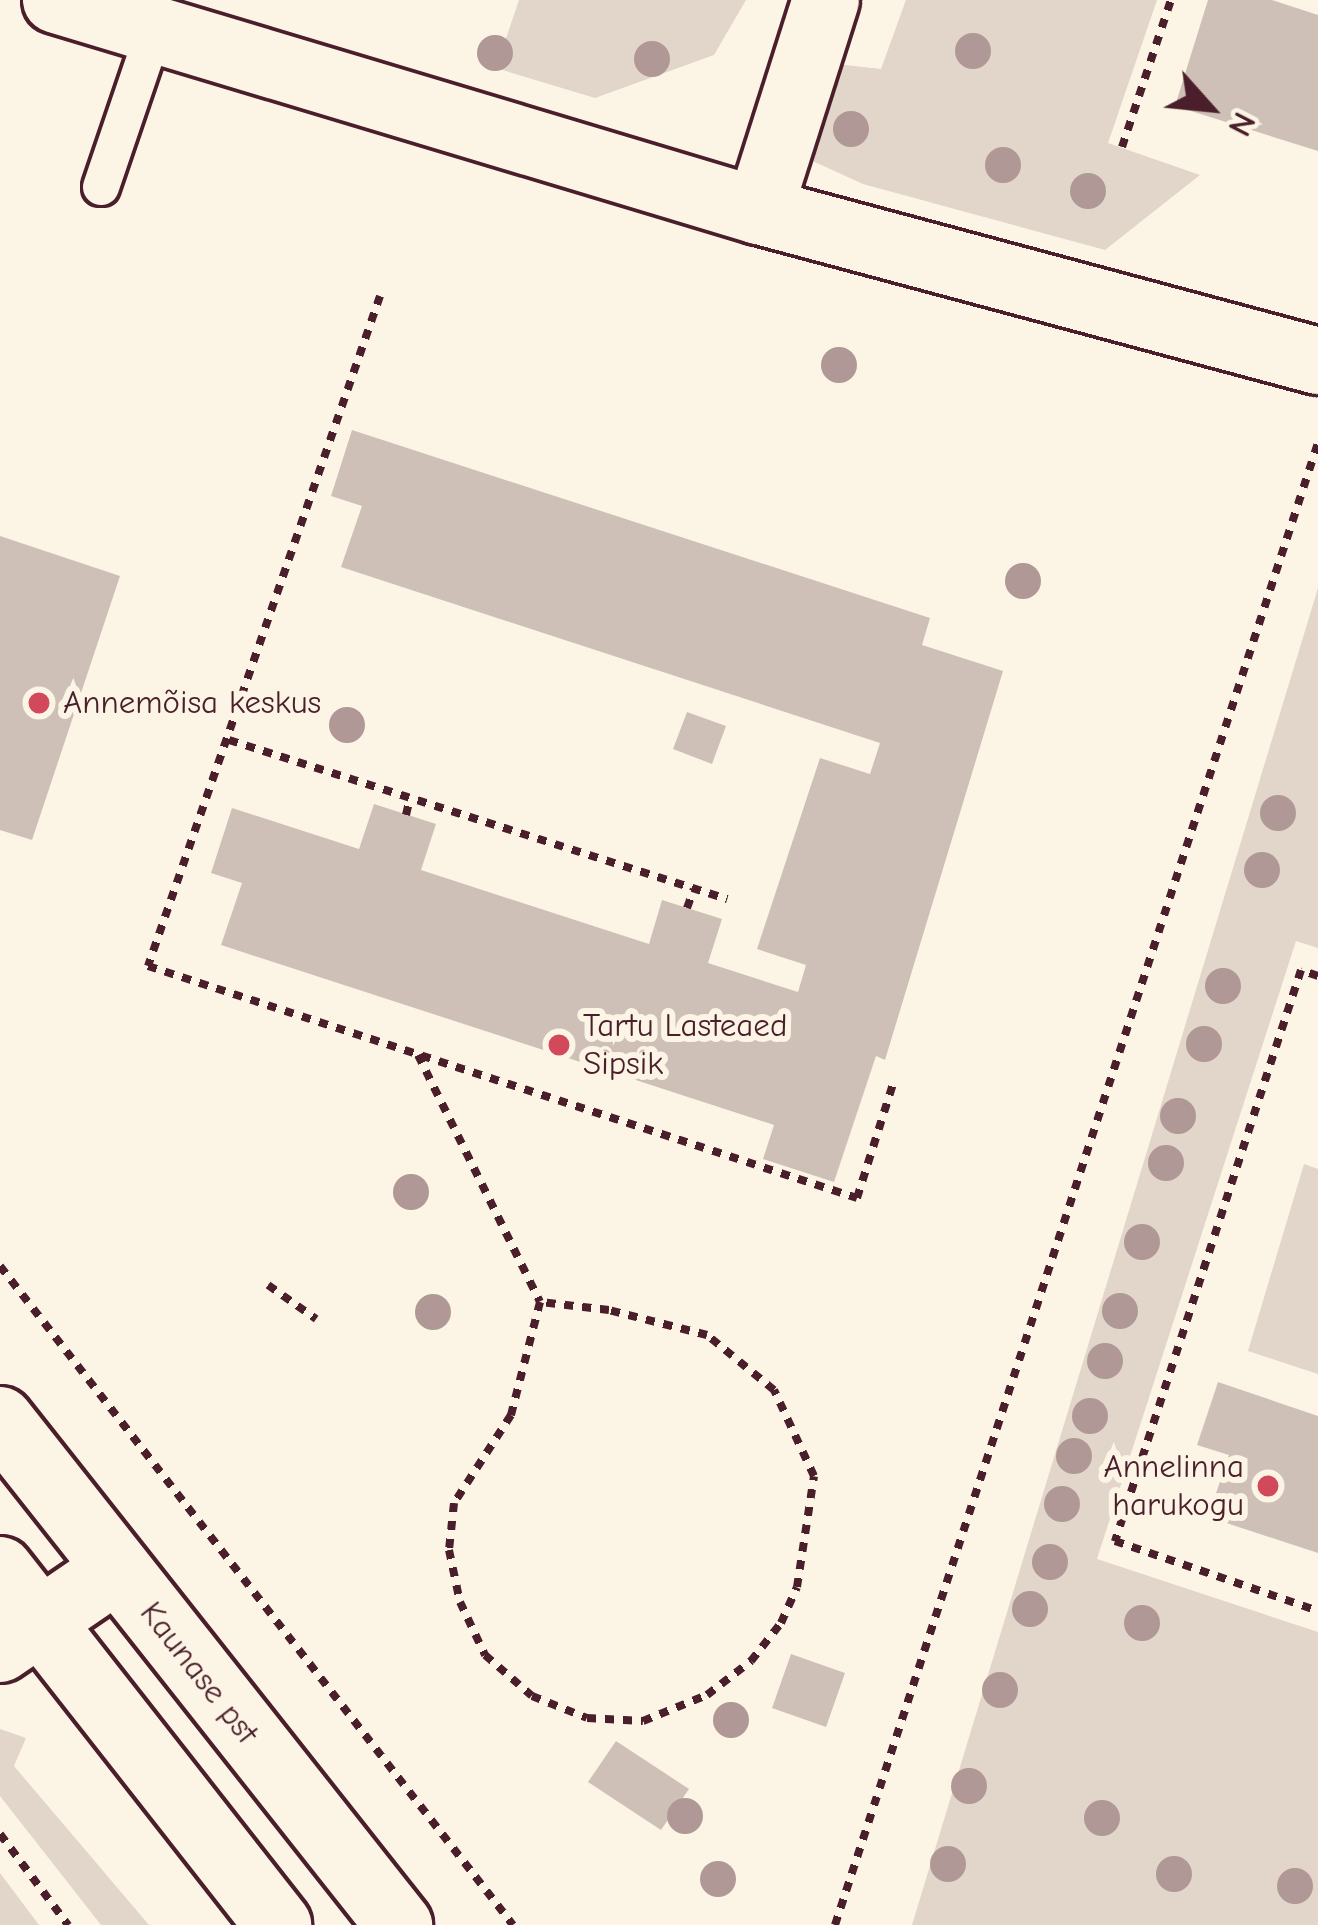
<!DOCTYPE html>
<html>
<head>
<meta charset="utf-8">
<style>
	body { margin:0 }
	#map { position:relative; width:1318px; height:1925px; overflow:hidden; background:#fcf5e5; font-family:"Comic Neue",sans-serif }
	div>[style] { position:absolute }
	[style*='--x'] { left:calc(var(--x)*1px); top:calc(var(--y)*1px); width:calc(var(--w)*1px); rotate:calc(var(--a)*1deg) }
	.green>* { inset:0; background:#e2d5ca }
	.building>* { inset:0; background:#cfc0b7 }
	.path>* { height:8px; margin-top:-4px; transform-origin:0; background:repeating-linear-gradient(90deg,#4a1f2b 0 9px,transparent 0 18px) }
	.roads { filter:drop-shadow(3px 0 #4a1f2b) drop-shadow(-3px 0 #4a1f2b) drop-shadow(0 3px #4a1f2b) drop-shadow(0 -3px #4a1f2b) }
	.lane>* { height:36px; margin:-18px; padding:0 18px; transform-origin:18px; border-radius:18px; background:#fcf5e5 }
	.street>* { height:66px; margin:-33px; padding:0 33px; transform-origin:33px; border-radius:33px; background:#fcf5e5 }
	.secondary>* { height:66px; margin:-33px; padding:0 33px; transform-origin:33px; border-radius:33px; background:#fcf5e5 }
	.trees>* { width:36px; height:36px; margin:-18px; border-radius:50%; background:#af9895 }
	.dots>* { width:33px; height:33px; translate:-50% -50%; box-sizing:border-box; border:6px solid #fcf5e5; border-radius:50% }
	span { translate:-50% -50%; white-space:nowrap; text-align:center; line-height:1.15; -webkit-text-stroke:12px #fcf5e5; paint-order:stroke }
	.poi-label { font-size:33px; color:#4a1f2b }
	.left { translate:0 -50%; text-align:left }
	.right { translate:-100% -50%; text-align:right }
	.street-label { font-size:33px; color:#4a1f2b }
	.north { position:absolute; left:1150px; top:48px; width:120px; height:120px; -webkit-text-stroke:9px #fcf5e5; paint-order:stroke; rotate:117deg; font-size:33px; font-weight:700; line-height:48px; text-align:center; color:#4a1f2b }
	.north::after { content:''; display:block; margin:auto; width:42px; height:54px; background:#4a1f2b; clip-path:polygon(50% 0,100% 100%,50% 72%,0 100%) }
</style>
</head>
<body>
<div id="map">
	<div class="green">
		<div style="clip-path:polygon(519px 0,746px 0,714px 55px,595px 98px,496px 68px)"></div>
		<div style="clip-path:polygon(906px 0,1157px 0,1108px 143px,1200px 175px,1105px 250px,863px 184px,806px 158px,800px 60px,881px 69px)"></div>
		<div style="clip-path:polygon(1318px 588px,1318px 948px,1296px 941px,1097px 1559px,1318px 1632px,1318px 1925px,912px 1925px)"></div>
		<div style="clip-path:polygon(1304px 1164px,1318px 1169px,1318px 1374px,1248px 1351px)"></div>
		<div style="clip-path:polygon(0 1729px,26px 1738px,14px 1766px,149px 1925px,101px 1925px,0 1796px)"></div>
		<div style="clip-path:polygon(0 1873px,39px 1925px,0 1925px)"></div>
	</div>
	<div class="building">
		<div style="clip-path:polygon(1208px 0,1272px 0,1318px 15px,1318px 151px,1175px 106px)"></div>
		<div style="clip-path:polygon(352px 430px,930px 618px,922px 645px,1003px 671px,885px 1060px,876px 1056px,834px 1182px,763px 1159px,774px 1125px,221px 945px,242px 883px,211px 873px,232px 808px,359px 849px,374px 804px,436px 824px,421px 870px,649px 944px,662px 900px,722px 919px,708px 963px,798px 992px,806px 965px,757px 949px,820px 758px,870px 774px,880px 743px,341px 567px,362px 506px,331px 496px)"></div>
		<div style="clip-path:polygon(0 536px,120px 576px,32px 840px,0 830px)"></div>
		<div style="clip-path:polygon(687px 712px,726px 726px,712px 764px,673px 749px)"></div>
		<div style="clip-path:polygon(1218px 1382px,1318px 1416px,1318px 1553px,1208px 1517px,1229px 1455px,1197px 1445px)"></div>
		<div style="clip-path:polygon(791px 1654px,845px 1673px,826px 1727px,772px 1708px)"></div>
		<div style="clip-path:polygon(616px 1741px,689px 1789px,661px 1830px,588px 1782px)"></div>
	</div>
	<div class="path">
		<div style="--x:1122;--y:147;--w:155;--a:-71.6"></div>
		<div style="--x:380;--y:296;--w:709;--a:109.1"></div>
		<div style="--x:148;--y:966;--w:746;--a:18.12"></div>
		<div style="--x:857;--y:1198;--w:123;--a:-72.5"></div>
		<div style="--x:229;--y:740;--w:523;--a:17.71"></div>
		<div style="--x:406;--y:815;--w:17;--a:-77"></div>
		<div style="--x:687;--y:908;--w:20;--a:-70"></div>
		<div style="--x:1318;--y:976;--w:18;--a:-161"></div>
		<div style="--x:1301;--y:970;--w:601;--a:108.04"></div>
		<div style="--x:1115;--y:1541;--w:215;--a:19"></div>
		<div style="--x:418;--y:1055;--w:275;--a:63.7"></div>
		<div style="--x:540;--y:1302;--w:117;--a:104.4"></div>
		<div style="--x:511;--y:1415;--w:105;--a:122.9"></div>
		<div style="--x:454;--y:1503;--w:47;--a:96.1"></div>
		<div style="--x:449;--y:1550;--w:53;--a:78.1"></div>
		<div style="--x:460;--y:1602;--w:59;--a:64.7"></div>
		<div style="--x:485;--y:1655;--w:62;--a:41.1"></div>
		<div style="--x:532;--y:1696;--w:59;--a:21.8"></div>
		<div style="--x:587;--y:1718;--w:56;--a:3.1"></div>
		<div style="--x:643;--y:1721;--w:69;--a:-22.1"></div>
		<div style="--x:707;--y:1695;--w:56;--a:-37.7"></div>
		<div style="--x:751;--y:1661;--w:48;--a:-51.7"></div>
		<div style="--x:781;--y:1623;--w:39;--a:-66"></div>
		<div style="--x:797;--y:1587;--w:112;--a:-81.3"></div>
		<div style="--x:814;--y:1476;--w:95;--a:-114.9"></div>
		<div style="--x:774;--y:1390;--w:87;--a:-140.6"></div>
		<div style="--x:707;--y:1335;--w:101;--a:-165.7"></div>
		<div style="--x:609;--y:1310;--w:69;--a:-173.4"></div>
		<div style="--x:0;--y:1266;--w:835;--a:52.1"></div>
		<div style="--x:268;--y:1285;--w:59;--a:35.3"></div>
		<div style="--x:0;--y:1834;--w:114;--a:53.2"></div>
		<div style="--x:835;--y:1925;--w:1559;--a:-71.95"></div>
	</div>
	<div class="roads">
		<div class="lane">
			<div style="--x:101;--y:187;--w:168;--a:-71.2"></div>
		</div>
		<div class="street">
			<div style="--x:56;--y:0;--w:734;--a:16.71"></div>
			<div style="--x:759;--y:211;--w:579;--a:15.02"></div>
			<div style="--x:759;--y:211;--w:221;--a:-72.4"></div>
			<div style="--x:0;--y:1649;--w:142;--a:-34.4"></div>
		</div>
		<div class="secondary">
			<div style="--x:0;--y:1420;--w:644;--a:51.69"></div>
			<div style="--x:0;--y:1570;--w:451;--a:51.9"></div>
		</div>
	</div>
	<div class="trees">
		<div style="left:973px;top:51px"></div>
		<div style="left:495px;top:53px"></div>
		<div style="left:652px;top:59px"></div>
		<div style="left:851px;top:129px"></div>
		<div style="left:1003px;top:165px"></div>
		<div style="left:1088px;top:191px"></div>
		<div style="left:839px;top:365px"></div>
		<div style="left:1023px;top:581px"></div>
		<div style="left:347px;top:725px"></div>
		<div style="left:1278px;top:813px"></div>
		<div style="left:1262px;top:870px"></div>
		<div style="left:1223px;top:986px"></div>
		<div style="left:1204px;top:1044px"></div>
		<div style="left:1178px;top:1116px"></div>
		<div style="left:1166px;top:1163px"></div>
		<div style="left:411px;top:1192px"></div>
		<div style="left:1142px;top:1242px"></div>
		<div style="left:1120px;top:1311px"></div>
		<div style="left:433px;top:1312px"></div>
		<div style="left:1105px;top:1361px"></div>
		<div style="left:1090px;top:1416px"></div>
		<div style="left:1074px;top:1456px"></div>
		<div style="left:1062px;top:1504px"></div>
		<div style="left:1050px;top:1562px"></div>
		<div style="left:1030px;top:1609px"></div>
		<div style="left:1142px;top:1623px"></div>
		<div style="left:1000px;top:1690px"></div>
		<div style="left:731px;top:1720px"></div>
		<div style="left:969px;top:1786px"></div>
		<div style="left:685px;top:1816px"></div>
		<div style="left:1102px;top:1818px"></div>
		<div style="left:948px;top:1864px"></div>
		<div style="left:1174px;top:1874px"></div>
		<div style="left:718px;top:1879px"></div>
		<div style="left:1295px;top:1886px"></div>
	</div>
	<div class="dots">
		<div style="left:39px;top:703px;background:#d1495b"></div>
		<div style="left:559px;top:1045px;background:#d1495b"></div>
		<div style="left:1268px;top:1486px;background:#d1495b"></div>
	</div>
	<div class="poi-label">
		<span class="left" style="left:63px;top:703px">Annemõisa keskus</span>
		<span class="left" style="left:583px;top:1045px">Tartu Lasteaed<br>Sipsik</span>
		<span class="right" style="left:1244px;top:1486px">Annelinna<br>harukogu</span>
	</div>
	<div class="street-label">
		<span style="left:199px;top:1673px;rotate:52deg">Kaunase pst</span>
	</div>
	<div class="north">N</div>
</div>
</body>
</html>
